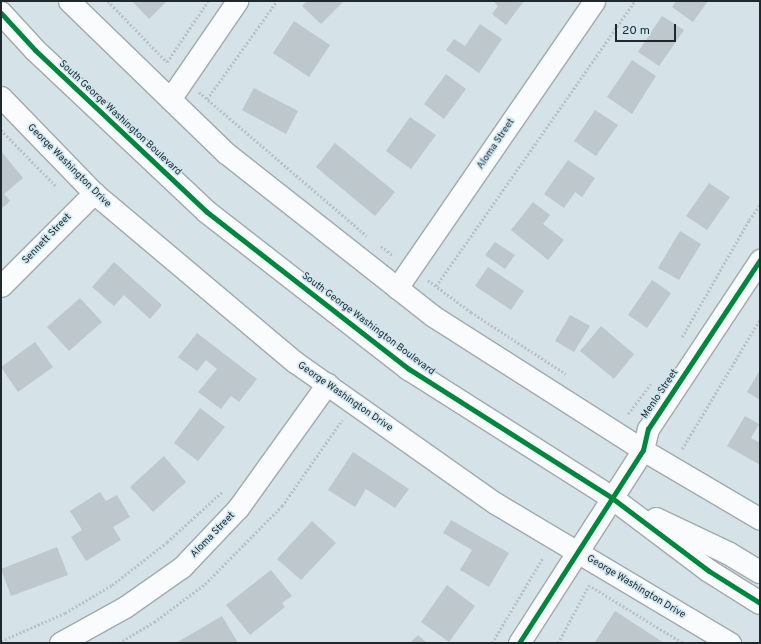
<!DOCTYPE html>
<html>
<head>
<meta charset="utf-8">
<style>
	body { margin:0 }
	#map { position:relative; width:761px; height:644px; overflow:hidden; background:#d5e2e8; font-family:Overpass,sans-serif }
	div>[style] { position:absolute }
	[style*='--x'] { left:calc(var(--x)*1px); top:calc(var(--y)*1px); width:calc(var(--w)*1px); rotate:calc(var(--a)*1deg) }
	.building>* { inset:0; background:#bdc7cc }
	.path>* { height:2.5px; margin-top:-1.25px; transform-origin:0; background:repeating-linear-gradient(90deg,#bcc2c4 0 2px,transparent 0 4px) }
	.roads { filter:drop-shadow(1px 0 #a0aaaf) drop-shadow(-1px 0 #a0aaaf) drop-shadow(0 1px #a0aaaf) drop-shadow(0 -1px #a0aaaf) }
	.minor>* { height:21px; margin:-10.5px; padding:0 10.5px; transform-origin:10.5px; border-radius:10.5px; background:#f9fbfc }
	.tertiary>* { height:22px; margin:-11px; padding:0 11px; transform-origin:11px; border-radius:11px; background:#f9fbfc }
	.cycleway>* { height:5px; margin:-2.5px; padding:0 2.5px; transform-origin:2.5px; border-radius:2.5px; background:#00873e }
	span { translate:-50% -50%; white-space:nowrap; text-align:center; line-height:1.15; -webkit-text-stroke:3px #cde6f0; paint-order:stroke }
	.street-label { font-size:10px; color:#1f282c }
	.frame { position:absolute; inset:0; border:2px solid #1f282c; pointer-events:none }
	.scale { position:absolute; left:615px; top:24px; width:61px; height:18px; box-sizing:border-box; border:2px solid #1f282c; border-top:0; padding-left:5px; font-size:12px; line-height:14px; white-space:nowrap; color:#1f282c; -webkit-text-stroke:3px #cde6f0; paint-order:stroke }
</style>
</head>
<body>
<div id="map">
	<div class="building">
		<div style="clip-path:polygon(132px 1px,167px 1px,149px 19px)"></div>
		<div style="clip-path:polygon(307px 1px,344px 1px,321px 24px,302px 6px)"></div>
		<div style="clip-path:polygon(493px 1px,524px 1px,506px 25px,492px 14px,498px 6px)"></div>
		<div style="clip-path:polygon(676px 1px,708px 1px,693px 22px,672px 7px)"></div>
		<div style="clip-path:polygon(662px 16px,684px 30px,659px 66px,638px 52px)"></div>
		<div style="clip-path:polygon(294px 21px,330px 45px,309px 77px,273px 53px)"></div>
		<div style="clip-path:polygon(480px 24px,502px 39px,479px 73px,446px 50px,454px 39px,465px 46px)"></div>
		<div style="clip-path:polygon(632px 60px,656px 76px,632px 114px,607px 97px)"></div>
		<div style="clip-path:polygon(446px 74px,466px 89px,444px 119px,424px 104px)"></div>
		<div style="clip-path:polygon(254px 88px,298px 111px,286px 134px,242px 110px)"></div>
		<div style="clip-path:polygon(595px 110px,618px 125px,596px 156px,574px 141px)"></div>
		<div style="clip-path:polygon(410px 117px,436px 135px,411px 169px,386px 151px)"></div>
		<div style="clip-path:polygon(335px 143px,395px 192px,375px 216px,316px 167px)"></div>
		<div style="clip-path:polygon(1px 151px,23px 178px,4px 194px,10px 201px,1px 209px)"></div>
		<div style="clip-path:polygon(568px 160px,595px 178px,582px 197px,575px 192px,564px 208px,544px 194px)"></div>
		<div style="clip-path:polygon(709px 183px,730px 197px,707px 230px,686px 216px)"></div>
		<div style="clip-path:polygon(533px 202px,550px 215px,543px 224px,564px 240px,548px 260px,511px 230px)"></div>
		<div style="clip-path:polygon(680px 231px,701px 244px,679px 280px,658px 268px)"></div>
		<div style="clip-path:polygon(495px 242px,515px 255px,505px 269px,485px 255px)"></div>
		<div style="clip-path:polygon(114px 262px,162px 305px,150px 319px,124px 295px,114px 306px,92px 287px)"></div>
		<div style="clip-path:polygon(488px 267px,524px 291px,511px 310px,475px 286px)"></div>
		<div style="clip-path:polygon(652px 280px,671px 293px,647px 328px,628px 315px)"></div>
		<div style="clip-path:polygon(80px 298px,102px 322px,69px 351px,47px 327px)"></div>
		<div style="clip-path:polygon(570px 315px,590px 326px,574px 352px,555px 341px)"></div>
		<div style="clip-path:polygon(601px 326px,634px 354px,614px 379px,580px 351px)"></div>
		<div style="clip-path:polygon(197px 333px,257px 379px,239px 402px,231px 396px,221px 409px,198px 392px,217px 369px,206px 360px,197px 371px,178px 357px)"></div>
		<div style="clip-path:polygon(35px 342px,53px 367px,18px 392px,1px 367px)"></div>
		<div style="clip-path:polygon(760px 370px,760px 400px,747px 392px)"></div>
		<div style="clip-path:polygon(200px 408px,225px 427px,198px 461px,174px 443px)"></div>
		<div style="clip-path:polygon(745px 416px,759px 424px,751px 438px,760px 443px,760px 465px,727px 446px)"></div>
		<div style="clip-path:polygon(353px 452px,409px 489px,395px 508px,366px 489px,355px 507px,328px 490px)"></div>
		<div style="clip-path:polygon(164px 456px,186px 482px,153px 512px,130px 487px)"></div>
		<div style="clip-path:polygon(100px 492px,106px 501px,117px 495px,130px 517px,113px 527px,121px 540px,86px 561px,71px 537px,82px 530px,70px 511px)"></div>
		<div style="clip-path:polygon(451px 520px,509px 553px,489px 587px,460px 570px,472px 550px,443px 533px)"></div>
		<div style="clip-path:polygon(312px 521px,336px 543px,301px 580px,277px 559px)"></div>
		<div style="clip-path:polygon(57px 547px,68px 575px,11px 596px,1px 569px)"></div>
		<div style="clip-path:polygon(271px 570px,292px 596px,282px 603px,285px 607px,250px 635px,226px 605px)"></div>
		<div style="clip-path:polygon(447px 585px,475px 606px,449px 642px,421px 622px)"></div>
		<div style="clip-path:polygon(615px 611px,664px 643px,595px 642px)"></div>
		<div style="clip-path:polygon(222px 616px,238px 643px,176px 643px)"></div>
		<div style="clip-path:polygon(418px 635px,427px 643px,410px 643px)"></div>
	</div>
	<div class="path">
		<div style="--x:108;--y:1;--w:85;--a:46"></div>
		<div style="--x:167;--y:62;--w:73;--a:-56.1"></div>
		<div style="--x:199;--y:92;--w:221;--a:40.6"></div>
		<div style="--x:207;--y:99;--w:120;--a:-54.5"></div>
		<div style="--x:1;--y:130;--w:80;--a:45.5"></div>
		<div style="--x:381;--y:246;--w:16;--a:38"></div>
		<div style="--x:428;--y:280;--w:54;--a:36.7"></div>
		<div style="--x:471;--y:312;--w:113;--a:33.1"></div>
		<div style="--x:436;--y:286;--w:348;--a:-55.1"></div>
		<div style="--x:682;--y:337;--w:135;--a:-60.2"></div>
		<div style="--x:749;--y:220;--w:19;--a:-54"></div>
		<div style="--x:628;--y:414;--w:38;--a:-53"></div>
		<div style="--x:682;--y:449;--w:152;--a:-59"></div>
		<div style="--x:592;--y:587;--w:107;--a:31.6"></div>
		<div style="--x:1;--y:641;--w:70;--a:-23.6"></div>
		<div style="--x:65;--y:613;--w:55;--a:-30.8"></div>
		<div style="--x:112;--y:585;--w:70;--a:-38"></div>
		<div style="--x:167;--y:542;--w:74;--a:-42.3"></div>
		<div style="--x:119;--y:643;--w:41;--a:-31"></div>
		<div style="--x:154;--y:622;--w:64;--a:-36.7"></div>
		<div style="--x:205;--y:584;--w:110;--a:-45.4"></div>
		<div style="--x:282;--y:506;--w:105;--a:-55.1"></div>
		<div style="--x:492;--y:643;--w:100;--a:-59.3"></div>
		<div style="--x:558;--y:643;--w:66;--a:-61.9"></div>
	</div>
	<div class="roads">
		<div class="minor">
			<div style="--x:69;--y:1;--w:219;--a:44.1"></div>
			<div style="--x:226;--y:153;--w:263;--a:38.2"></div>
			<div style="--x:433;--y:316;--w:249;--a:32.5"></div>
			<div style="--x:643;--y:450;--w:136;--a:30.5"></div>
			<div style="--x:1;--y:97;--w:134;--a:45.9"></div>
			<div style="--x:94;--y:193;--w:263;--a:40.1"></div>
			<div style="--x:295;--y:362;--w:245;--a:35.2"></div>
			<div style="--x:495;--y:503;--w:274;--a:30.8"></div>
			<div style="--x:170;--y:99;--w:119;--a:-55.6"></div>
			<div style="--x:1;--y:286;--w:132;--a:-45"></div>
			<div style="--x:397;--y:288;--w:348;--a:-55.5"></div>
			<div style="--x:60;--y:643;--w:74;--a:-29"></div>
			<div style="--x:125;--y:607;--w:70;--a:-35.1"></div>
			<div style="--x:182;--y:567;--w:81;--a:-46.5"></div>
			<div style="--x:238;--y:508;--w:153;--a:-54.3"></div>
			<div style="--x:519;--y:643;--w:229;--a:-57.3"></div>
			<div style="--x:643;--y:450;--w:22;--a:-77"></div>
			<div style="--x:648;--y:429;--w:203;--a:-56.5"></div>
		</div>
		<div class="tertiary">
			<div style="--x:1;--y:13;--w:50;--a:47.4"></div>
			<div style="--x:35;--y:50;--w:236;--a:43.3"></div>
			<div style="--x:207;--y:212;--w:256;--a:37.9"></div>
			<div style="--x:409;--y:369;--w:241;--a:32.4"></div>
			<div style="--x:612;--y:498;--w:121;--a:37"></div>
			<div style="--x:709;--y:571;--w:60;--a:32.1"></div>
			<div style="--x:656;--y:519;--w:80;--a:25.3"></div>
			<div style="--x:728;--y:553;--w:37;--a:31"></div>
		</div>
	</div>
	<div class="cycleway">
		<div style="--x:1;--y:13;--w:50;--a:47.4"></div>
		<div style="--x:35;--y:50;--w:236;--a:43.3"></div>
		<div style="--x:207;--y:212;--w:256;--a:37.9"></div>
		<div style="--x:409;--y:369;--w:241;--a:32.4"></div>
		<div style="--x:612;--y:498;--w:121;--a:37"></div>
		<div style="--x:709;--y:571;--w:60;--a:32.1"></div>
		<div style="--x:519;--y:643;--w:229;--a:-57.3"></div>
		<div style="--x:643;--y:450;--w:22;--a:-77"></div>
		<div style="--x:648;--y:429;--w:203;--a:-56.5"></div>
	</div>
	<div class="street-label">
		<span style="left:120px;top:118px;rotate:43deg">South George Washington Boulevard</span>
		<span style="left:496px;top:144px;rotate:-56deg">Aloma Street</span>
		<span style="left:69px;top:166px;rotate:45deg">George Washington Drive</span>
		<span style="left:47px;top:239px;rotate:-46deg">Sennett Street</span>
		<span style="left:368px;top:324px;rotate:37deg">South George Washington Boulevard</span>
		<span style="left:660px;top:394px;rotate:-56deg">Menlo Street</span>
		<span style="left:345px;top:397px;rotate:35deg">George Washington Drive</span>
		<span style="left:213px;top:535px;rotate:-46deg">Aloma Street</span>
		<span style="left:636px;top:587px;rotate:31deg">George Washington Drive</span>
	</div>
	<div class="frame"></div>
	<div class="scale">20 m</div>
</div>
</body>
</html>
